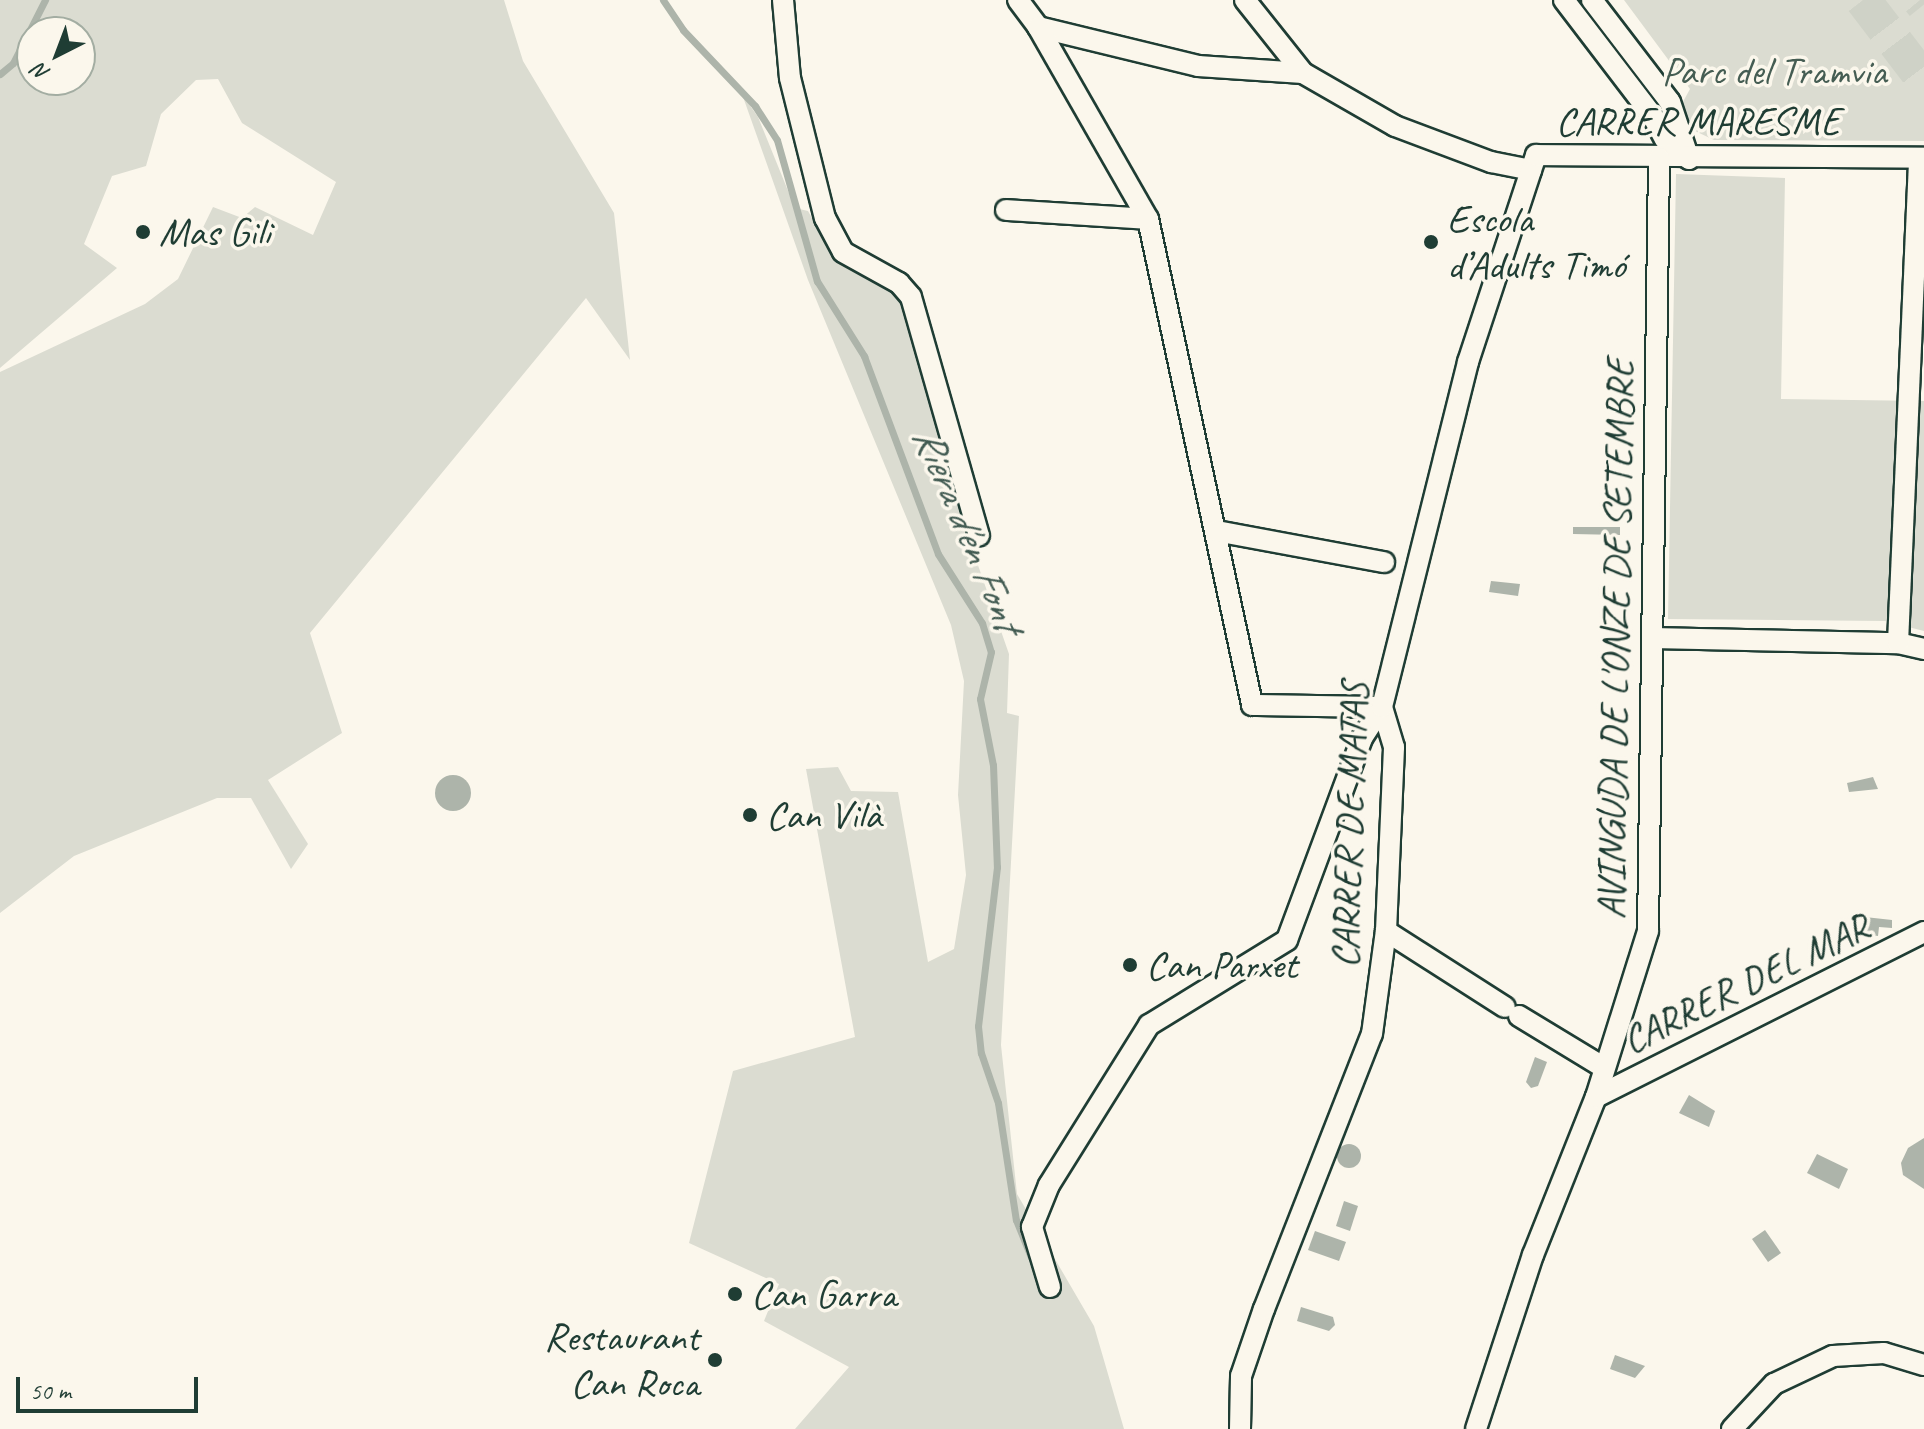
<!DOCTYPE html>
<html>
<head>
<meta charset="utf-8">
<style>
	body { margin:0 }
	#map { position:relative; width:1924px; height:1429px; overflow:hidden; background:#fbf7ec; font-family:Caveat,sans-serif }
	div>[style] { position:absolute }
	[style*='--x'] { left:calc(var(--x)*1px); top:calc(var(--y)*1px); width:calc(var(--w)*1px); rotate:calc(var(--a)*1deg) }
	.green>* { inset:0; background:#dbdcd1 }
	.water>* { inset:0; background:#adb4aa }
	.round { border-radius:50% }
	.stream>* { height:7px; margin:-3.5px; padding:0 3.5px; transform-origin:3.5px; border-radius:3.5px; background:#adb4aa }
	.highway-tunnel>* { height:36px; margin-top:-18px; transform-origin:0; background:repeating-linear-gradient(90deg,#cfd2c7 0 36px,transparent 0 54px) }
	.roads { filter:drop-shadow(2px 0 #1f3d34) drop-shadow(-2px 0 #1f3d34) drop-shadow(0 2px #1f3d34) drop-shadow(0 -2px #1f3d34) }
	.street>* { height:20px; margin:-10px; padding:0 10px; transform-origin:10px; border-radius:10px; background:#fbf7ec }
	.dots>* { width:22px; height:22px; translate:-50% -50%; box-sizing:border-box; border:4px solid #fbf7ec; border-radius:50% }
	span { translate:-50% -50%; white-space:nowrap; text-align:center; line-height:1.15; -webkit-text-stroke:7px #fbf7ec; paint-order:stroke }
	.park-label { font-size:40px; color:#455d53 }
	.street-label { font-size:40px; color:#1f3d34 }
	.poi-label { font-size:40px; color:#1f3d34 }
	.left { translate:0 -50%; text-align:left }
	.right { translate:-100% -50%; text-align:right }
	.water-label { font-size:42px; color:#425b52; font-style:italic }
	.north { position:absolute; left:16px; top:16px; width:80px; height:80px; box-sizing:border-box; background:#fbf7ec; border:2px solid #a3ada2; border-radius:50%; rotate:222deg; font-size:22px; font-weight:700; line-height:32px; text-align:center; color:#1f3d34 }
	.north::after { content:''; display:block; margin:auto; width:28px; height:36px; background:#1f3d34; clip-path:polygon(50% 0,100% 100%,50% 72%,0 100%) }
	.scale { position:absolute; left:16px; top:1377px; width:182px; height:36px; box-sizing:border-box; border:4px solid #1f3d34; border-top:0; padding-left:10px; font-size:24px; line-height:28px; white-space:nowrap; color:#1f3d34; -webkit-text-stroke:6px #fbf7ec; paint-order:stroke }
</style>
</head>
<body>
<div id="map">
	<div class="green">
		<div style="clip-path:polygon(evenodd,0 0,504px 0,523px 61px,614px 213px,630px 360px,586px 298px,310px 633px,342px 733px,268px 780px,308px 844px,291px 869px,251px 798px,217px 798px,74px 856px,0 913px,0 372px,145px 304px,178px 279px,213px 207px,242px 218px,255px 207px,313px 235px,336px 182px,242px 123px,218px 79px,196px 80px,161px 114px,146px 166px,112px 176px,84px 244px,117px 268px,0 368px,0 0,32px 32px,80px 32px,80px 80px,32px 80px,32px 32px)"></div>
		<div style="clip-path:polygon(1624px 0,1924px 0,1924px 141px,1714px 140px,1693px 130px,1679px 109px,1690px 89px)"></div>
		<div style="clip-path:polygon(742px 94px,758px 117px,795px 208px,808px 211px,832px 253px,846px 266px,889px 286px,902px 300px,972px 548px,1009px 654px,1007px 713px,1019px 716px,1001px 1045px,1017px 1194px,1094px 1326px,1124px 1429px,795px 1429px,849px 1367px,764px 1321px,779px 1284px,689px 1243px,733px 1071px,855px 1037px,806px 769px,838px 767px,851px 791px,898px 792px,928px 962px,954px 949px,966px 875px,958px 795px,964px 681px,951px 625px,808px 280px)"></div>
		<div style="clip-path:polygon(1676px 174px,1785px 178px,1781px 399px,1924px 401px,1924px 631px,1885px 621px,1668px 619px)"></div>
	</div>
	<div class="water">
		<div style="clip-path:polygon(1573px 527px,1620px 527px,1620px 535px,1573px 534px)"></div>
		<div style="clip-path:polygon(1491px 581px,1520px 584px,1518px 596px,1489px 592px)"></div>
		<div class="round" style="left:435px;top:775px;width:36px;height:36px"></div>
		<div style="clip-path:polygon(1873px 777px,1878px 789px,1849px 792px,1847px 783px)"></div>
		<div style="clip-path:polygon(1865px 917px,1892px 920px,1892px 928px,1879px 927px,1878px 936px,1863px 934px)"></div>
		<div style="clip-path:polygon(1535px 1057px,1547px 1062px,1538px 1086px,1531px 1088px,1526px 1082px)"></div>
		<div style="clip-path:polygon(1689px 1095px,1715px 1111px,1709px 1127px,1679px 1113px)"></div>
		<div style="clip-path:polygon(1924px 1138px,1924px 1189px,1903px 1175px,1901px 1163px,1908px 1148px)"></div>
		<div class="round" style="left:1337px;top:1144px;width:24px;height:24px"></div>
		<div style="clip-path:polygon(1817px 1154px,1848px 1169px,1839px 1189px,1807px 1173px)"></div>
		<div style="clip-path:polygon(1344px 1201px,1358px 1206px,1350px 1231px,1336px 1226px)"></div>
		<div style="clip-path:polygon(1765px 1230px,1781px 1253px,1768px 1262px,1752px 1239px)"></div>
		<div style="clip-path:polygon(1315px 1231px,1346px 1242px,1339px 1261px,1308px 1250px)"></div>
		<div style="clip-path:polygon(1301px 1307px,1333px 1317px,1335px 1325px,1329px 1331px,1297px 1321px)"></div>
		<div style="clip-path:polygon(1615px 1355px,1645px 1366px,1635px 1378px,1610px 1369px)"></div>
	</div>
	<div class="stream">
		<div style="--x:663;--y:0;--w:36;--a:56"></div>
		<div style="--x:683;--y:30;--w:105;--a:46.5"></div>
		<div style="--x:755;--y:106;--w:40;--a:57.1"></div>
		<div style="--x:777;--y:140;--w:147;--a:74.2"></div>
		<div style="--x:817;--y:281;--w:89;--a:57.9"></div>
		<div style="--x:864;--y:356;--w:211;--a:69.5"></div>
		<div style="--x:938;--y:554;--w:82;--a:57.5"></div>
		<div style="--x:982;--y:623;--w:30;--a:73"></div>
		<div style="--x:991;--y:652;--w:48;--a:103.2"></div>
		<div style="--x:980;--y:699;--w:67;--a:78.9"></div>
		<div style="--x:993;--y:765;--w:102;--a:87.8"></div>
		<div style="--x:997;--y:867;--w:160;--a:96.8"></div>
		<div style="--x:978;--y:1026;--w:27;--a:84"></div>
		<div style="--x:981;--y:1053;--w:53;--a:71.2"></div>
		<div style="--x:998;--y:1103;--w:118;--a:81.3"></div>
		<div style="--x:1016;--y:1220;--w:40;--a:68"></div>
		<div style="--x:0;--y:74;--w:17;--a:-40"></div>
		<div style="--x:13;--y:63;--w:71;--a:-63.1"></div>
	</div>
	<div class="highway-tunnel">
		<div style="--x:1863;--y:0;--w:101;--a:52.7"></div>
		<div style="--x:1920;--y:0;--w:6;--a:51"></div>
	</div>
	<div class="roads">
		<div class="street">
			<div style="--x:783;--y:0;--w:78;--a:84.9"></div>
			<div style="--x:790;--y:78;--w:144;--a:76"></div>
			<div style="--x:825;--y:218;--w:38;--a:62"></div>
			<div style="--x:843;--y:252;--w:64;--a:29"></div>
			<div style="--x:899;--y:283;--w:18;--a:49"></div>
			<div style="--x:911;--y:297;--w:248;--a:74.1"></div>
			<div style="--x:1018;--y:0;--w:34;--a:53"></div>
			<div style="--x:1038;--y:27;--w:165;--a:13.7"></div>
			<div style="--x:1198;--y:66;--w:105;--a:3.8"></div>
			<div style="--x:1245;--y:0;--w:93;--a:51.5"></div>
			<div style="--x:1303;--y:73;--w:106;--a:29.9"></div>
			<div style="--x:1395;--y:126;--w:103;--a:20.6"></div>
			<div style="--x:1491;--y:162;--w:41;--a:11.3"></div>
			<div style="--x:1564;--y:0;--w:145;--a:52.6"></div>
			<div style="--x:1652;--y:115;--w:27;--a:62"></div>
			<div style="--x:1665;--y:139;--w:31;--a:40"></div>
			<div style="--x:1592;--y:0;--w:128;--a:52.6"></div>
			<div style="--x:1670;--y:102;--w:60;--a:71.6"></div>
			<div style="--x:1038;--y:27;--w:221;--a:60.2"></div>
			<div style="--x:1148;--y:219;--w:497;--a:77.9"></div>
			<div style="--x:1252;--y:705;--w:130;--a:0.9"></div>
			<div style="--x:1006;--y:210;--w:142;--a:3.6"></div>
			<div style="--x:1216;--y:531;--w:171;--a:10.5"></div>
			<div style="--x:1652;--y:638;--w:246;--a:1.2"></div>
			<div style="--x:1898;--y:643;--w:27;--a:13"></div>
			<div style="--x:1898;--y:643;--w:485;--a:-87.5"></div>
			<div style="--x:1386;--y:931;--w:141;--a:32.6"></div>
			<div style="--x:1519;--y:1016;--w:98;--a:31.3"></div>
			<div style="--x:1596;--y:1097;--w:367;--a:-26.7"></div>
			<div style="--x:1050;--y:1287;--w:63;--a:-106.7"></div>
			<div style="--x:1032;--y:1227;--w:45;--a:-68"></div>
			<div style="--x:1049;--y:1185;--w:189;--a:-58"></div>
			<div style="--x:1149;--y:1025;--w:162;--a:-31.6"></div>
			<div style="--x:1287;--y:940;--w:215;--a:-69.6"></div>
			<div style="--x:1362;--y:738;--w:37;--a:-57"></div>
			<div style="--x:1240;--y:1429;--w:53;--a:-88.9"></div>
			<div style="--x:1241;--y:1376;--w:71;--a:-71.1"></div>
			<div style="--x:1264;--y:1309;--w:295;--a:-68.6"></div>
			<div style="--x:1372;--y:1034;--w:104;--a:-82.3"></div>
			<div style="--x:1386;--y:931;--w:184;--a:-87.5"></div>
			<div style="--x:1394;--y:747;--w:42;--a:-106.7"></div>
			<div style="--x:1382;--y:707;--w:356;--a:-76"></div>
			<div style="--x:1468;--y:362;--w:218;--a:-71.8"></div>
			<div style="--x:1536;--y:155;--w:388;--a:0.4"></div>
			<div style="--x:1476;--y:1429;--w:183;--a:-71.9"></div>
			<div style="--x:1533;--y:1255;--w:170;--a:-68.3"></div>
			<div style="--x:1596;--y:1097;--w:174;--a:-72.6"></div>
			<div style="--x:1648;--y:931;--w:773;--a:-89.18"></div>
			<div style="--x:1732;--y:1429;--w:62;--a:-47"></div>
			<div style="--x:1774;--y:1384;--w:65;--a:-25.4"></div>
			<div style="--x:1833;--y:1356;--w:51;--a:-3.4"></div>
			<div style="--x:1884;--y:1353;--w:42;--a:16.7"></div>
		</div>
	</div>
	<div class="dots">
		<div style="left:143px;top:232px;background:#1f3d34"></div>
		<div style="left:1431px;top:242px;background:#1f3d34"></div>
		<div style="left:750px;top:815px;background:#1f3d34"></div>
		<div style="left:1130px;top:965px;background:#1f3d34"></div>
		<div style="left:735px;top:1294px;background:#1f3d34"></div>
		<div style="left:715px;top:1360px;background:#1f3d34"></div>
	</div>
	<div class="park-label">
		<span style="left:1774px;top:71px">Parc del Tramvia</span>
	</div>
	<div class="street-label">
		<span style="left:1698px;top:121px">CARRER MARESME</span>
		<span style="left:1615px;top:639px;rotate:-89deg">AVINGUDA DE L'ONZE DE SETEMBRE</span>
		<span style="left:1349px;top:825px;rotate:-88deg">CARRER DE MATAS</span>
		<span style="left:1745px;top:983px;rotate:-26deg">CARRER DEL MAR</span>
	</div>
	<div class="poi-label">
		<span class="left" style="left:1447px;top:242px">Escola<br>d’Adults Timó</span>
		<span class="left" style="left:159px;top:232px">Mas Gili</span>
		<span class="left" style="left:766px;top:815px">Can Vilà</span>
		<span class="left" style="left:1146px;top:965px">Can Parxet</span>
		<span class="left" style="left:751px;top:1294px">Can Garra</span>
		<span class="right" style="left:699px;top:1360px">Restaurant<br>Can Roca</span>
	</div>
	<div class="water-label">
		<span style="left:967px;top:529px;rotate:67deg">Riera d'en Font</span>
	</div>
	<div class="north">N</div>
	<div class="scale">50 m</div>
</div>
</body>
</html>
